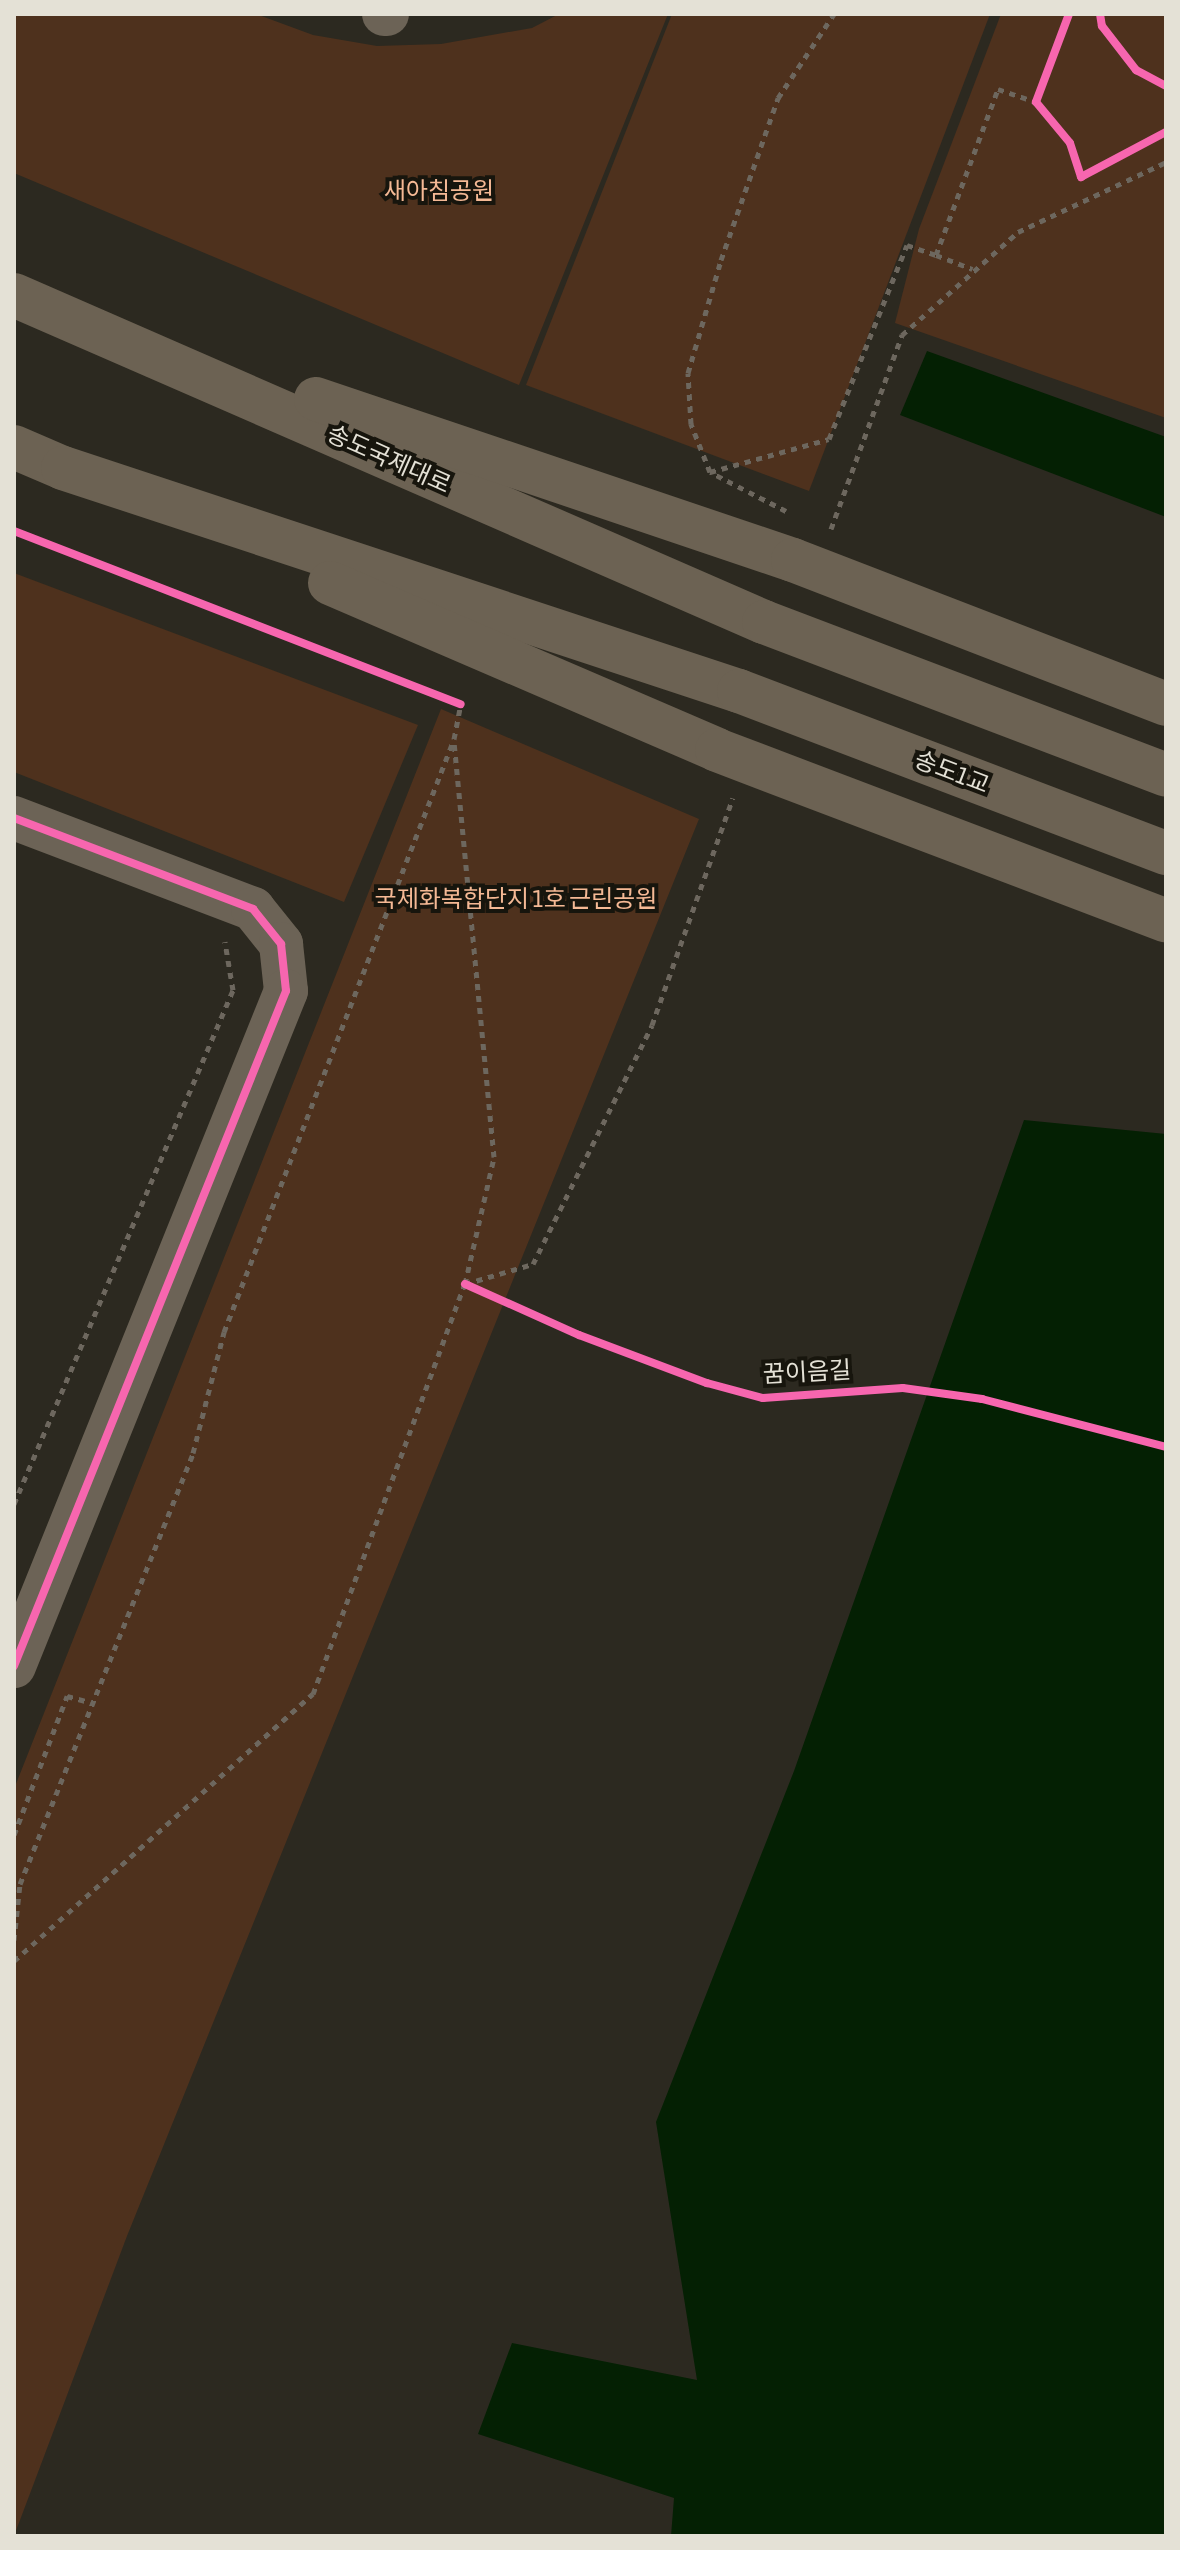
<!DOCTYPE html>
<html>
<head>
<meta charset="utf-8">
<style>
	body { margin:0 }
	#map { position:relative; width:1180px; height:2550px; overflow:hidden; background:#2c2920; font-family:"Asap Condensed","Noto Sans KR",sans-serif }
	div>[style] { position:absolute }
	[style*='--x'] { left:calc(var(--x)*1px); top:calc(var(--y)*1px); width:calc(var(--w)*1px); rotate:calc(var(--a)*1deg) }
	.green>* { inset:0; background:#4e311d }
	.water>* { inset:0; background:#042003 }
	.path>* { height:5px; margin-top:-2.5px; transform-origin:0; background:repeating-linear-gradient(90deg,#6d675e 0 6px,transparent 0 12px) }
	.minor>* { height:44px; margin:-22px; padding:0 22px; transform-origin:22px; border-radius:22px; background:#6c6356 }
	.major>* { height:44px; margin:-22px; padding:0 22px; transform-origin:22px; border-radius:22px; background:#6c6253 }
	.cycleway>* { height:8px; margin:-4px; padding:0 4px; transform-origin:4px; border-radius:4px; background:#f766af }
	span { translate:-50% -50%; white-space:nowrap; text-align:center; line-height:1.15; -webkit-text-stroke:8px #17150d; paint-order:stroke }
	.park-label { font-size:24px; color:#f5b995 }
	.street-label { font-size:24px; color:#e4e1d6 }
	.frame { position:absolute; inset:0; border:16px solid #e4e1d6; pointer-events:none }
</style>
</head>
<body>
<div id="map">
	<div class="green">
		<div style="clip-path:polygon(14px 14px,256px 14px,313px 35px,377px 46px,441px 44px,532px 28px,559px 14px,668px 14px,519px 385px,14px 173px)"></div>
		<div style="clip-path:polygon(672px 14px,990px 14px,809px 491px,526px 385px)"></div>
		<div style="clip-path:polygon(1001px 14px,1166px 14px,1166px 418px,895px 323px,919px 229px)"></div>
		<div style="clip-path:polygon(14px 573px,418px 725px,344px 902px,14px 772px)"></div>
		<div style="clip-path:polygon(441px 709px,699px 819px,127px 2236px,14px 2536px,14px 1789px)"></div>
	</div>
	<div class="water">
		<div style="clip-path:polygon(927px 351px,1166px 437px,1166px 517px,900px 415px)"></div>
		<div style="clip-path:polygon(1024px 1120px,1166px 1134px,1166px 2536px,671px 2536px,674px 2498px,478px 2434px,512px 2343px,697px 2380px,656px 2122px,794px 1771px)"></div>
	</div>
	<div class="path">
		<div style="--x:936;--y:255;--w:39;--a:21"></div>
		<div style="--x:710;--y:472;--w:52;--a:-111.6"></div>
		<div style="--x:691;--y:424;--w:51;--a:-93.4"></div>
		<div style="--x:688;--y:373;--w:118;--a:-73.7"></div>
		<div style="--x:721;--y:260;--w:172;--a:-70.6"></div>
		<div style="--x:778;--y:98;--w:101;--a:-56.3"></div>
		<div style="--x:786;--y:511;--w:85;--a:-152.8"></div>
		<div style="--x:710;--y:472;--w:123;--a:-15.5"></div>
		<div style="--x:829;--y:439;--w:209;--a:-68.1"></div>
		<div style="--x:907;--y:245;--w:31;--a:19"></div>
		<div style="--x:936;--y:255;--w:177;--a:-69.5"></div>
		<div style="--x:998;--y:89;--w:40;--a:18.9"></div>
		<div style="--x:831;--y:529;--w:207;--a:-69.9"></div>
		<div style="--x:902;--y:335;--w:155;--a:-41.6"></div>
		<div style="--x:1018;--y:232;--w:164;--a:-25.3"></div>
		<div style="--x:465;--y:1284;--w:71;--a:-16.4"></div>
		<div style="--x:533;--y:1264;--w:267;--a:-63.5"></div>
		<div style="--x:652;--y:1025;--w:241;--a:-70.4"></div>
		<div style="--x:14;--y:1504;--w:559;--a:-66.92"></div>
		<div style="--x:233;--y:990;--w:49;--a:-99.5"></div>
		<div style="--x:14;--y:1835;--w:149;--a:-69.1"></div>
		<div style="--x:67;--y:1696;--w:24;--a:15"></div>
		<div style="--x:14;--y:1940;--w:56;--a:-83.9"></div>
		<div style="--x:20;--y:1884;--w:464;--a:-68.1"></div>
		<div style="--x:193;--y:1453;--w:125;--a:-75.6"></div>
		<div style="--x:224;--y:1332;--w:636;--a:-68.8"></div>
		<div style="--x:454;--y:739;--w:36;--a:-79"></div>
		<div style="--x:14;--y:1961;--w:401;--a:-41.8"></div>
		<div style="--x:313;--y:1694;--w:437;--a:-69.7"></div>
		<div style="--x:465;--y:1284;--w:130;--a:-77.1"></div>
		<div style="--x:494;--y:1157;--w:420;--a:-95.5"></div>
	</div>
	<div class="minor">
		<div style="--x:384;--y:14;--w:3;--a:0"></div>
		<div style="--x:14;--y:818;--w:256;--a:20.8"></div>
		<div style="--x:253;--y:909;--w:45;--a:51.3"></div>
		<div style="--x:281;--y:944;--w:47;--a:83.9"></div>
		<div style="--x:286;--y:991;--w:728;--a:111.95"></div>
	</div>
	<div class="major">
		<div style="--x:14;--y:295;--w:818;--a:23.56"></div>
		<div style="--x:764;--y:622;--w:430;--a:20.8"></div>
		<div style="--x:316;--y:399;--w:503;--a:18.65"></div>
		<div style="--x:793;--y:560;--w:400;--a:21.1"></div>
		<div style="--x:14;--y:447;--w:53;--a:23.2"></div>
		<div style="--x:63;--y:468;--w:712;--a:18.26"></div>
		<div style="--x:739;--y:691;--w:457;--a:20.8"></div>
		<div style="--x:330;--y:583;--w:421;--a:23.3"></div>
		<div style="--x:717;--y:750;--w:480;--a:20.8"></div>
	</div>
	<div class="cycleway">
		<div style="--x:1069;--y:14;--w:94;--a:110.6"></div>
		<div style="--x:1036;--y:102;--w:53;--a:50.3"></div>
		<div style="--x:1070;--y:143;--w:36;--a:72"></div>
		<div style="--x:1081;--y:177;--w:96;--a:-27.9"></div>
		<div style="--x:1100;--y:14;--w:12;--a:81"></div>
		<div style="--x:1102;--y:26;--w:56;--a:52.3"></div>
		<div style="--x:1136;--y:70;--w:34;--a:28"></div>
		<div style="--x:14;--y:531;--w:479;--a:21.2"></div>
		<div style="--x:14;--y:818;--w:256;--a:20.8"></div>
		<div style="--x:253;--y:909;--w:45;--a:51.3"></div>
		<div style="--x:281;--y:944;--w:47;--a:83.9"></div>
		<div style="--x:286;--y:991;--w:728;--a:111.95"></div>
		<div style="--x:465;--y:1284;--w:125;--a:24.1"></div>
		<div style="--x:579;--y:1335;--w:137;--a:20.6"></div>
		<div style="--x:707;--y:1383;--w:58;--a:15"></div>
		<div style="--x:763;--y:1398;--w:140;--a:-4.1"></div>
		<div style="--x:903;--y:1388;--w:80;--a:7.9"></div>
		<div style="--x:982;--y:1399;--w:190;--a:14.6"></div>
	</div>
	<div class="park-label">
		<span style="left:439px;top:191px">새아침공원</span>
		<span style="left:516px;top:899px">국제화복합단지 1호 근린공원</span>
	</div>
	<div class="street-label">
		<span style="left:389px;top:459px;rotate:24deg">송도국제대로</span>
		<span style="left:952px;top:772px;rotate:21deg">송도1교</span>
		<span style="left:807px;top:1372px;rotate:-3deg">꿈이음길</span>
	</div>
	<div class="frame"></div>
</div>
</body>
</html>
